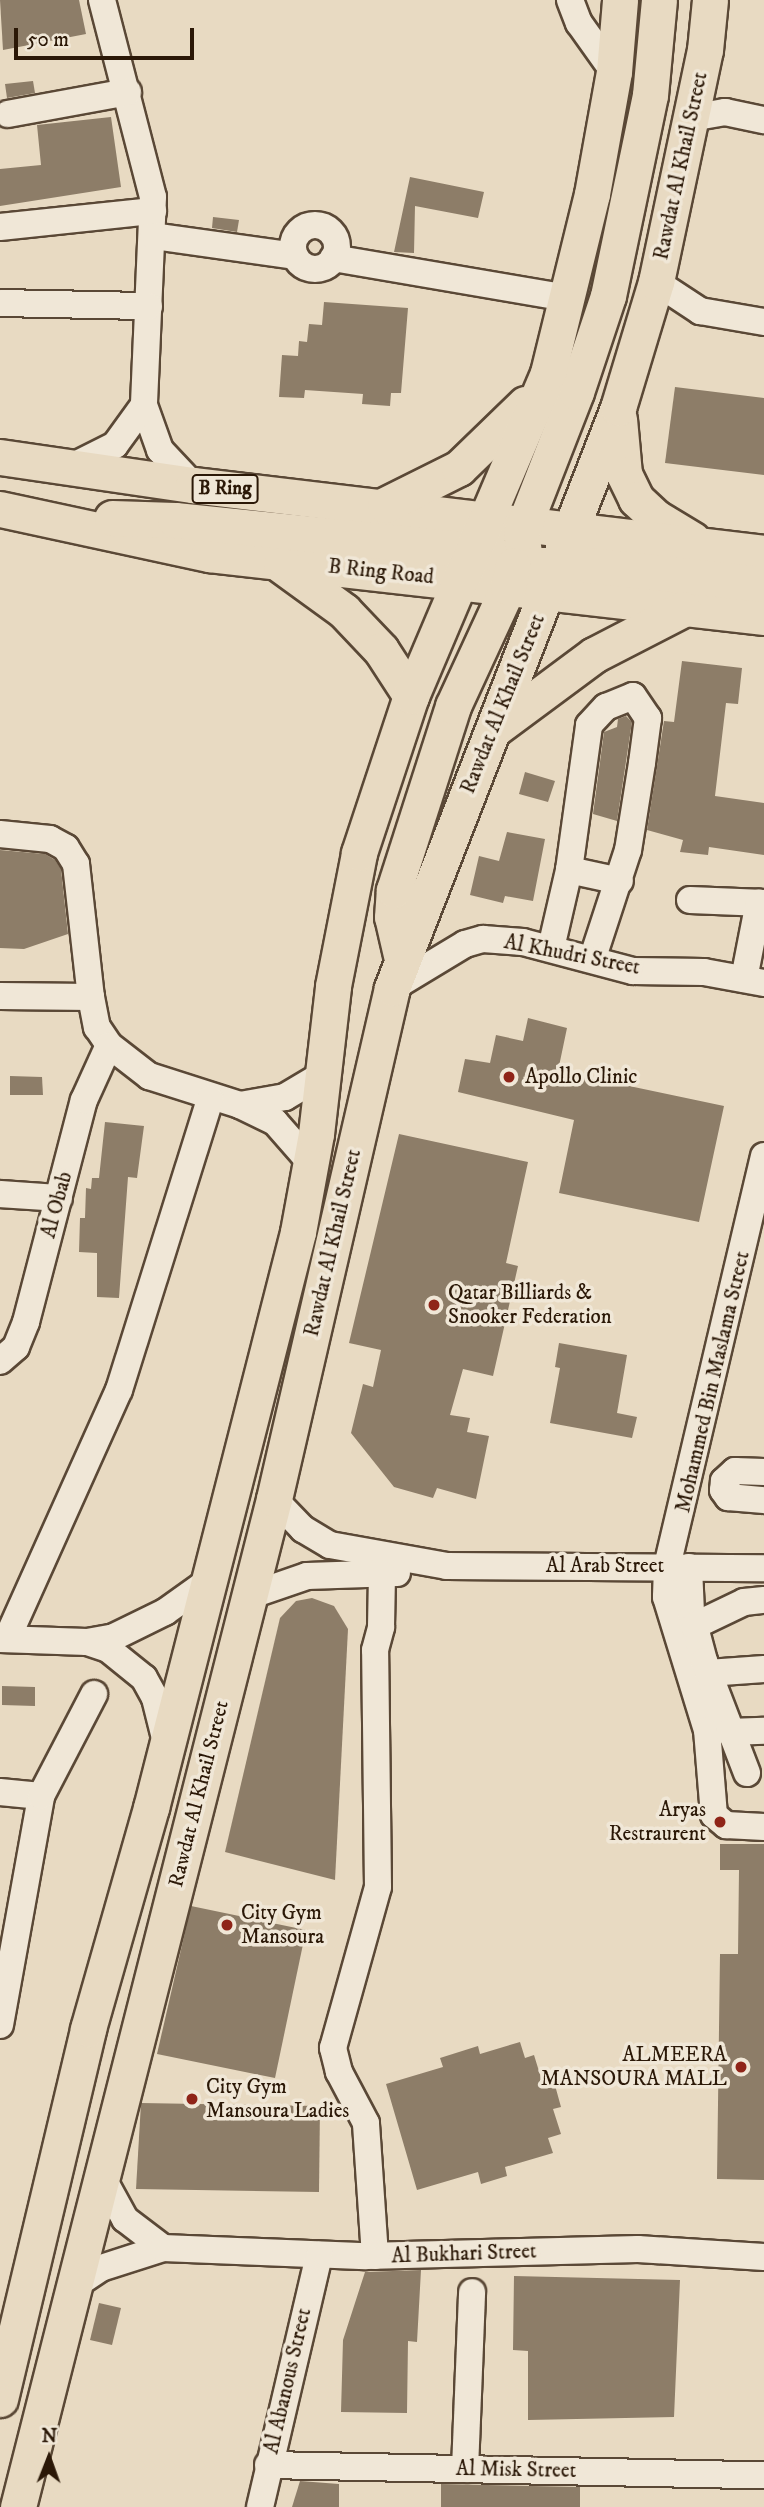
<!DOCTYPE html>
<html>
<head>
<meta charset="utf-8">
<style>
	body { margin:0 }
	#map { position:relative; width:764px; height:2507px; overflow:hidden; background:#e8dac2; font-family:"IM FELL DW Pica",serif }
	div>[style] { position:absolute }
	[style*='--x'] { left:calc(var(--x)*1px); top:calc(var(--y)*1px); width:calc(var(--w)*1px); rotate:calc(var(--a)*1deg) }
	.building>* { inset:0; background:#8d7d68 }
	.roads { filter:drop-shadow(2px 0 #5a4836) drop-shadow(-2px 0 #5a4836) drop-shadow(0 2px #5a4836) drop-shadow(0 -2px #5a4836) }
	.minor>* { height:26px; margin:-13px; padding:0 13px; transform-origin:13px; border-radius:13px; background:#f0e7d7 }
	.minor>.ring { margin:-13px; padding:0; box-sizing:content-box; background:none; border:26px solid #f0e7d7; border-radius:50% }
	.major>* { height:35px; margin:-17.5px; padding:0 17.5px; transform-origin:17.5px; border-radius:17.5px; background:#e8dac2 }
	.dots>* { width:19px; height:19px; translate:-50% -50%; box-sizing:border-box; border:4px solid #f0e7d7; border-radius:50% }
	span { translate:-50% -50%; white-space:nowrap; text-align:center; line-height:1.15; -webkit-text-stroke:7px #f0e7d7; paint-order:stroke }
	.shield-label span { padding:2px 5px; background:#f0e7d7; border:2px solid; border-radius:5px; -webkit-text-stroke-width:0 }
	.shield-label { font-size:19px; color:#2b1807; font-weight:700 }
	.street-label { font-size:21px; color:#2b1807 }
	.poi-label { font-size:21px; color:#2b1807 }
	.left { translate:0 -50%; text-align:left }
	.right { translate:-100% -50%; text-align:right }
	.north { position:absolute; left:14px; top:2423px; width:70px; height:70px; -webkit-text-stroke:5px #f0e7d7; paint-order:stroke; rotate:1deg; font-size:19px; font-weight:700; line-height:28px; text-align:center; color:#2b1807 }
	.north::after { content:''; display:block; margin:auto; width:24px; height:32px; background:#2b1807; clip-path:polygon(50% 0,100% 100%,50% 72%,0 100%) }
	.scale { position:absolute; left:14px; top:28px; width:180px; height:32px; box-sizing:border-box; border:4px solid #2b1807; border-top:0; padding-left:9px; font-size:21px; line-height:24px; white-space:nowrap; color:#2b1807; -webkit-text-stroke:5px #f0e7d7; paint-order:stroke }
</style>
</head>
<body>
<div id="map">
	<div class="building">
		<div style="clip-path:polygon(0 0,79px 0,86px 34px,3px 50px)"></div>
		<div style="clip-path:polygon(33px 81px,35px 93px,7px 98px,5px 84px)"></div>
		<div style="clip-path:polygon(111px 117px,121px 187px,0 206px,0 169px,41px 165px,37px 125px)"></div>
		<div style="clip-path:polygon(410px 177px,484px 192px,478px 218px,415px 206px,414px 253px,394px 252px)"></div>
		<div style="clip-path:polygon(213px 217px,239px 220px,237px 232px,212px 228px)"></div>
		<div style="clip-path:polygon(324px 302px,408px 308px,401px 393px,391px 393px,390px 406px,362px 404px,363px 394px,305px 390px,304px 398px,279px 397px,282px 355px,298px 356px,299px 341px,307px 342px,309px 324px,322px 325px)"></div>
		<div style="clip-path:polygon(675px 387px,764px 398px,764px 475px,665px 463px)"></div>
		<div style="clip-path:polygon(682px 661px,742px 668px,738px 704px,726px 703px,715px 796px,764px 803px,764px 855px,709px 847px,708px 855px,680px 852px,683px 840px,647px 830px,664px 721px,674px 722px)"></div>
		<div style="clip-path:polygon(626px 716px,632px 722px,617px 821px,593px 814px,604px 732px,617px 727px,618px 719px)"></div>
		<div style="clip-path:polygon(525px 772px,555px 781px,548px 802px,519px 794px)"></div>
		<div style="clip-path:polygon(507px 832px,545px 839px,533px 901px,505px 896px,503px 903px,470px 895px,479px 856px,499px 861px)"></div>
		<div style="clip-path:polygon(0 850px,45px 854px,55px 860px,61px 869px,68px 934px,24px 949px,0 948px)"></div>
		<div style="clip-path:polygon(528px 1018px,567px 1028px,558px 1071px,724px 1106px,699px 1222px,559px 1193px,574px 1120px,458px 1092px,465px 1059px,490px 1063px,496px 1035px,523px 1041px)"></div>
		<div style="clip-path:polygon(10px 1076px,42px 1077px,43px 1095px,10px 1095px)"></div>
		<div style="clip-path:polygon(105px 1122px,144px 1126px,137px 1178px,128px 1177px,119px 1298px,97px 1297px,97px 1253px,79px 1252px,80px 1218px,85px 1218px,86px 1188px,91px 1189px,92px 1178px,99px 1178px)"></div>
		<div style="clip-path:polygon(399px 1134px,528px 1162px,506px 1263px,518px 1266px,493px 1376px,463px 1369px,450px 1415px,470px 1418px,467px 1432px,489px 1436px,476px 1499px,437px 1488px,433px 1498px,394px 1487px,351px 1433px,363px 1384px,373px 1387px,381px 1350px,349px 1343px)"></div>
		<div style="clip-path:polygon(559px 1343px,627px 1355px,617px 1413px,637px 1417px,632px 1438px,550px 1423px,560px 1368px,555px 1367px)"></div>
		<div style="clip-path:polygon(312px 1598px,334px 1606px,348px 1629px,335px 1880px,225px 1852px,280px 1618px,296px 1601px)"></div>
		<div style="clip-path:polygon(2px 1686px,35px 1687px,35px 1706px,2px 1705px)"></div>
		<div style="clip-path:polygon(720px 1844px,764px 1844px,764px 2180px,717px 2179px,720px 1954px,738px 1954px,739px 1870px,720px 1870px)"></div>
		<div style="clip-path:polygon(191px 1906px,306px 1930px,275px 2078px,157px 2054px)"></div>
		<div style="clip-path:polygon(520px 2042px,525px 2058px,534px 2055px,542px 2081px,553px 2078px,561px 2107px,553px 2109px,561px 2134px,548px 2138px,553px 2153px,505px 2167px,507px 2176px,481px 2184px,478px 2172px,417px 2190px,386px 2084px,443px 2067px,440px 2058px,478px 2046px,480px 2054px)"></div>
		<div style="clip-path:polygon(141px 2103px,320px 2106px,319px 2192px,136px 2189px)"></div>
		<div style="clip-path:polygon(421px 2270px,417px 2342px,408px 2341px,407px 2413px,341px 2412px,343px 2340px,365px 2272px)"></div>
		<div style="clip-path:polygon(514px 2276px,680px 2280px,674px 2417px,528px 2420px,528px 2351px,513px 2350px)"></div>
		<div style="clip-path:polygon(99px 2303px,121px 2308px,112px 2345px,90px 2340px)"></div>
		<div style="clip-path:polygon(300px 2481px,339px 2484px,339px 2507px,292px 2507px)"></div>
		<div style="clip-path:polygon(441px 2484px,580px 2487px,580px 2507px,441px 2507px)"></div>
	</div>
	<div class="roads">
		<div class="minor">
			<div style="--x:102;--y:0;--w:203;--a:75.5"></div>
			<div style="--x:153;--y:197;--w:208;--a:92.5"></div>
			<div style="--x:144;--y:405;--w:48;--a:70.4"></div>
			<div style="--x:160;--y:450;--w:48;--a:46.7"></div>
			<div style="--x:570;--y:0;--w:25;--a:69"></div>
			<div style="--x:579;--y:23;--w:60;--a:54.5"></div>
			<div style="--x:8;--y:114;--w:122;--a:-10.4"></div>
			<div style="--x:691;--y:118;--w:35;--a:-10"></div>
			<div style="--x:725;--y:112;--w:40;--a:12"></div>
			<div class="ring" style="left:293px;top:225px;width:18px;height:18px"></div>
			<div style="--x:0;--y:227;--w:154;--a:-6"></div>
			<div style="--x:153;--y:236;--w:143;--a:8"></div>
			<div style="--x:333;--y:258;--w:237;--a:9.7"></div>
			<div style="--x:656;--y:282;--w:53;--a:33.4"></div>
			<div style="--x:700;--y:311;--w:65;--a:9.8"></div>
			<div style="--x:0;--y:303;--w:149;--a:1.2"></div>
			<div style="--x:71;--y:467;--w:49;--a:-26.6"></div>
			<div style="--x:115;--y:445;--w:49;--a:-54.1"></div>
			<div style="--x:0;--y:834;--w:50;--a:5.7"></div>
			<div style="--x:50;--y:839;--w:18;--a:29"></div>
			<div style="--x:66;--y:848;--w:19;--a:58"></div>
			<div style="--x:76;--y:864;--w:134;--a:83.6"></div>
			<div style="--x:91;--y:997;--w:31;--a:79"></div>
			<div style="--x:97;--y:1027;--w:22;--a:56"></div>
			<div style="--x:109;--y:1045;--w:51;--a:37.8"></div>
			<div style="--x:149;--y:1076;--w:96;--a:17.7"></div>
			<div style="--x:240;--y:1105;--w:39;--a:26"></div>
			<div style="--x:275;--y:1122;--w:55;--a:48.7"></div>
			<div style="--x:569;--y:870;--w:52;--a:12.2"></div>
			<div style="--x:690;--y:900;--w:74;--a:2.3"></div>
			<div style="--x:551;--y:948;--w:80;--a:-77"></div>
			<div style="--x:569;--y:870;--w:146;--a:-82.1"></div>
			<div style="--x:589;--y:725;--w:25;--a:-47"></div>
			<div style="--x:606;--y:707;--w:29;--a:-22"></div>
			<div style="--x:633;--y:696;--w:27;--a:56"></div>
			<div style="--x:648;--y:718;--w:45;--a:97.6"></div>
			<div style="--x:642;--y:763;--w:88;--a:99.1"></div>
			<div style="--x:628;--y:850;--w:113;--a:108.1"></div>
			<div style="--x:744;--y:979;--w:78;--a:-79"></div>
			<div style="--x:392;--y:988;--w:85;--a:-31.1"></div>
			<div style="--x:465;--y:944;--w:19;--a:-16"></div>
			<div style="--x:483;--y:939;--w:40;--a:4.3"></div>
			<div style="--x:523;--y:942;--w:114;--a:14.8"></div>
			<div style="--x:633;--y:971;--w:71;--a:0.8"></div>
			<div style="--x:704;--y:972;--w:61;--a:10.4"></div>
			<div style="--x:0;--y:996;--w:91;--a:0.6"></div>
			<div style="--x:240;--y:1105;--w:46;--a:-10.1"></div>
			<div style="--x:285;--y:1097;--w:43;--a:-30.7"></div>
			<div style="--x:764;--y:1156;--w:422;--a:103.3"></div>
			<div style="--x:667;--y:1567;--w:30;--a:92"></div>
			<div style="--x:666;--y:1597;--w:139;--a:72.9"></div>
			<div style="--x:707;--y:1730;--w:85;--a:85.3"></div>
			<div style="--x:714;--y:1815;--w:16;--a:40"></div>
			<div style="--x:726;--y:1825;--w:38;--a:3"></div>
			<div style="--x:0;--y:1194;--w:59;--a:3.9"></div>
			<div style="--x:0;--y:1361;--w:21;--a:-41"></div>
			<div style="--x:16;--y:1347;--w:27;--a:-68"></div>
			<div style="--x:26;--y:1322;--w:229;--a:-75.4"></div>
			<div style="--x:84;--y:1100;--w:60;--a:-65.6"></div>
			<div style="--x:764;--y:1472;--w:29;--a:-178"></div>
			<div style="--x:735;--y:1471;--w:15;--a:138"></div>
			<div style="--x:724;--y:1481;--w:9;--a:96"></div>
			<div style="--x:723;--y:1490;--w:9;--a:54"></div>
			<div style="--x:728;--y:1497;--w:36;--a:5"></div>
			<div style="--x:274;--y:1499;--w:42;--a:46"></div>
			<div style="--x:303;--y:1529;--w:31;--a:31"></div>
			<div style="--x:330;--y:1545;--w:119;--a:10.2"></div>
			<div style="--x:447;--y:1566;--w:317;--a:0.4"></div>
			<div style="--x:689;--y:1567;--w:45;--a:87.5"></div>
			<div style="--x:691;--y:1612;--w:51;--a:75.1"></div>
			<div style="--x:704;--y:1661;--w:120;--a:69"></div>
			<div style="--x:249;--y:1596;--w:61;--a:-19"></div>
			<div style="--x:307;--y:1576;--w:90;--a:-1.9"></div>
			<div style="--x:694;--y:1626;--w:55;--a:-25.6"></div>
			<div style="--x:744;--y:1602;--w:20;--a:-6"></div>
			<div style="--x:0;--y:1639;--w:87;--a:2"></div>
			<div style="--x:87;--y:1642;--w:27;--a:-10"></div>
			<div style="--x:114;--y:1637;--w:57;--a:-26.1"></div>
			<div style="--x:165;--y:1612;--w:52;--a:-35.5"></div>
			<div style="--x:7;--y:1639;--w:273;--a:-65.8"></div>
			<div style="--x:119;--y:1390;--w:305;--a:-72.6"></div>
			<div style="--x:87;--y:1642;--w:22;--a:18"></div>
			<div style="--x:108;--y:1649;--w:46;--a:38.9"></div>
			<div style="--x:144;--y:1678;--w:23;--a:61"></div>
			<div style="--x:155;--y:1698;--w:45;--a:76"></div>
			<div style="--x:708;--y:1673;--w:56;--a:-4.1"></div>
			<div style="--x:729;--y:1732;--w:35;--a:-2"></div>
			<div style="--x:0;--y:1792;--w:41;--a:5.6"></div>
			<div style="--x:0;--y:2025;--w:233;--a:-79.8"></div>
			<div style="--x:41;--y:1796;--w:115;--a:-62.5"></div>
			<div style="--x:102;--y:2177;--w:48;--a:61.3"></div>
			<div style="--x:125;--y:2219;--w:48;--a:37.3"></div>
			<div style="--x:375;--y:2256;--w:133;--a:-93.9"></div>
			<div style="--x:366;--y:2123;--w:58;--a:-117.9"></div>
			<div style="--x:339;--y:2072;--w:25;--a:-104"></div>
			<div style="--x:333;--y:2048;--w:167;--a:-74.4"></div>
			<div style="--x:378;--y:1887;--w:237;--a:-90.7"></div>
			<div style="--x:375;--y:1650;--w:24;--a:-75"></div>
			<div style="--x:381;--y:1627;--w:53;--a:-88.9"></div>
			<div style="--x:74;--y:2286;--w:32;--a:-34"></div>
			<div style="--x:101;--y:2268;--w:65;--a:-17.9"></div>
			<div style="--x:163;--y:2248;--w:203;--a:2.3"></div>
			<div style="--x:366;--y:2256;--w:272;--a:-1.5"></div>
			<div style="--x:638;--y:2249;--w:126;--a:3.6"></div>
			<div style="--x:268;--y:2465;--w:496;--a:1.2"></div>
			<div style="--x:465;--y:2469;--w:177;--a:-87.7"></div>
			<div style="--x:260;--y:2507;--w:259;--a:-76.8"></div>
		</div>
		<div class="major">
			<div style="--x:619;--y:419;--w:55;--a:84.8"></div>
			<div style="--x:624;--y:474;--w:28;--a:64"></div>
			<div style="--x:636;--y:499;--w:26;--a:43"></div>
			<div style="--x:655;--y:517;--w:44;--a:31.2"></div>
			<div style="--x:0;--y:457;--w:195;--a:8.3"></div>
			<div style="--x:193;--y:485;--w:575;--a:6.79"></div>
			<div style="--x:385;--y:505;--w:83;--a:-26.6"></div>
			<div style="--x:459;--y:468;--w:92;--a:-44.1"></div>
			<div style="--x:0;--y:509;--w:214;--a:12.2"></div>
			<div style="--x:209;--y:554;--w:559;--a:6.48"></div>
			<div style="--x:112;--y:518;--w:63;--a:1.8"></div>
			<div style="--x:175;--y:520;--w:319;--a:5.8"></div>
			<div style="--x:281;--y:565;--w:78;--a:36.1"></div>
			<div style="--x:344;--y:611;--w:54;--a:46.5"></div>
			<div style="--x:381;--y:650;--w:55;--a:56.9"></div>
			<div style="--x:538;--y:565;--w:50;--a:0"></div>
			<div style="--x:588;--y:565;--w:177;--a:6.2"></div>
			<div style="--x:547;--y:592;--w:33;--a:-130"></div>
			<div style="--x:526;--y:567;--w:34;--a:-98"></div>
			<div style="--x:521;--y:533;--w:151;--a:-68.7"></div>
			<div style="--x:576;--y:392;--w:101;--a:-71.6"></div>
			<div style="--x:608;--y:296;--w:205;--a:-78.2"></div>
			<div style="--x:650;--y:95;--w:95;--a:-84.6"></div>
			<div style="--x:497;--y:727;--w:121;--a:-36.6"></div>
			<div style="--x:594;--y:655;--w:100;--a:-27.3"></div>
			<div style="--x:401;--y:955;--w:39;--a:-103"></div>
			<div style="--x:392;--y:917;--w:27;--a:-86"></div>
			<div style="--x:394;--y:890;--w:193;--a:-72.2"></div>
			<div style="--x:453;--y:706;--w:131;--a:-65.2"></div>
			<div style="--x:508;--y:587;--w:22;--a:-77"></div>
			<div style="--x:0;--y:2399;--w:380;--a:-76.6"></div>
			<div style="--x:88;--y:2029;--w:230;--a:-74.1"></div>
			<div style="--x:151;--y:1808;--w:594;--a:-75.68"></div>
			<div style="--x:298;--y:1232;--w:100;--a:-79.6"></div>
			<div style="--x:316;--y:1134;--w:149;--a:-83.4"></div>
			<div style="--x:333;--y:986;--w:136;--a:-78.9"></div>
			<div style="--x:359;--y:853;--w:165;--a:-71.7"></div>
			<div style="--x:411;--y:696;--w:351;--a:-67"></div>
			<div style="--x:548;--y:373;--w:184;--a:-76.2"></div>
			<div style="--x:592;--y:194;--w:124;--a:-79.8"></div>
			<div style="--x:614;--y:72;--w:72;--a:-85.2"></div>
			<div style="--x:18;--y:2507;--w:1040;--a:-75.75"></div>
			<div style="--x:274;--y:1499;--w:524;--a:-77"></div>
			<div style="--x:392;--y:988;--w:622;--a:-68.71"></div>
			<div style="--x:618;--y:408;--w:132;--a:-73.2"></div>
			<div style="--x:656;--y:282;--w:237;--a:-78.1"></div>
			<div style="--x:705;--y:50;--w:50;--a:-84.3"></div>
		</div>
	</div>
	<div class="dots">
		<div style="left:509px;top:1077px;background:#8f2418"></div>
		<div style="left:434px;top:1305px;background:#8f2418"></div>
		<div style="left:720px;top:1822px;background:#8f2418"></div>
		<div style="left:227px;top:1925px;background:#8f2418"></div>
		<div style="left:741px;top:2067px;background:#8f2418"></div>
		<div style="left:192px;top:2099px;background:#8f2418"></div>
	</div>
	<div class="shield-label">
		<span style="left:225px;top:489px">B Ring</span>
	</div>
	<div class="street-label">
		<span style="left:681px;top:166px;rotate:-78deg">Rawdat Al Khail Street</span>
		<span style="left:381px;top:572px;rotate:6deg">B Ring Road</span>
		<span style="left:503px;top:704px;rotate:-68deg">Rawdat Al Khail Street</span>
		<span style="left:572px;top:955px;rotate:11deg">Al Khudri Street</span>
		<span style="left:57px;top:1205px;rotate:-75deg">Al Obab</span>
		<span style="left:333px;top:1243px;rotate:-77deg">Rawdat Al Khail Street</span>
		<span style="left:713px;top:1382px;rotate:-77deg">Mohammed Bin Maslama Street</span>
		<span style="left:605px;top:1566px">Al Arab Street</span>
		<span style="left:199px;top:1794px;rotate:-76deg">Rawdat Al Khail Street</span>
		<span style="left:464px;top:2254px;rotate:-2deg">Al Bukhari Street</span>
		<span style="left:288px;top:2381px;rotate:-77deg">Al Abanous Street</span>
		<span style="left:516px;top:2470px;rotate:1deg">Al Misk Street</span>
	</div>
	<div class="poi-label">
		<span class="left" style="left:525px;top:1077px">Apollo Clinic</span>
		<span class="left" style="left:448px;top:1305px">Qatar Billiards &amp;<br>Snooker Federation</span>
		<span class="right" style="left:706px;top:1822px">Aryas<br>Restraurent</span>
		<span class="left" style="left:241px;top:1925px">City Gym<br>Mansoura</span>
		<span class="right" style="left:727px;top:2067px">ALMEERA<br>MANSOURA MALL</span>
		<span class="left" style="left:206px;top:2099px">City Gym<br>Mansoura Ladies</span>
	</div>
	<div class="north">N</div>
	<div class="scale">50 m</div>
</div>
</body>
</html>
